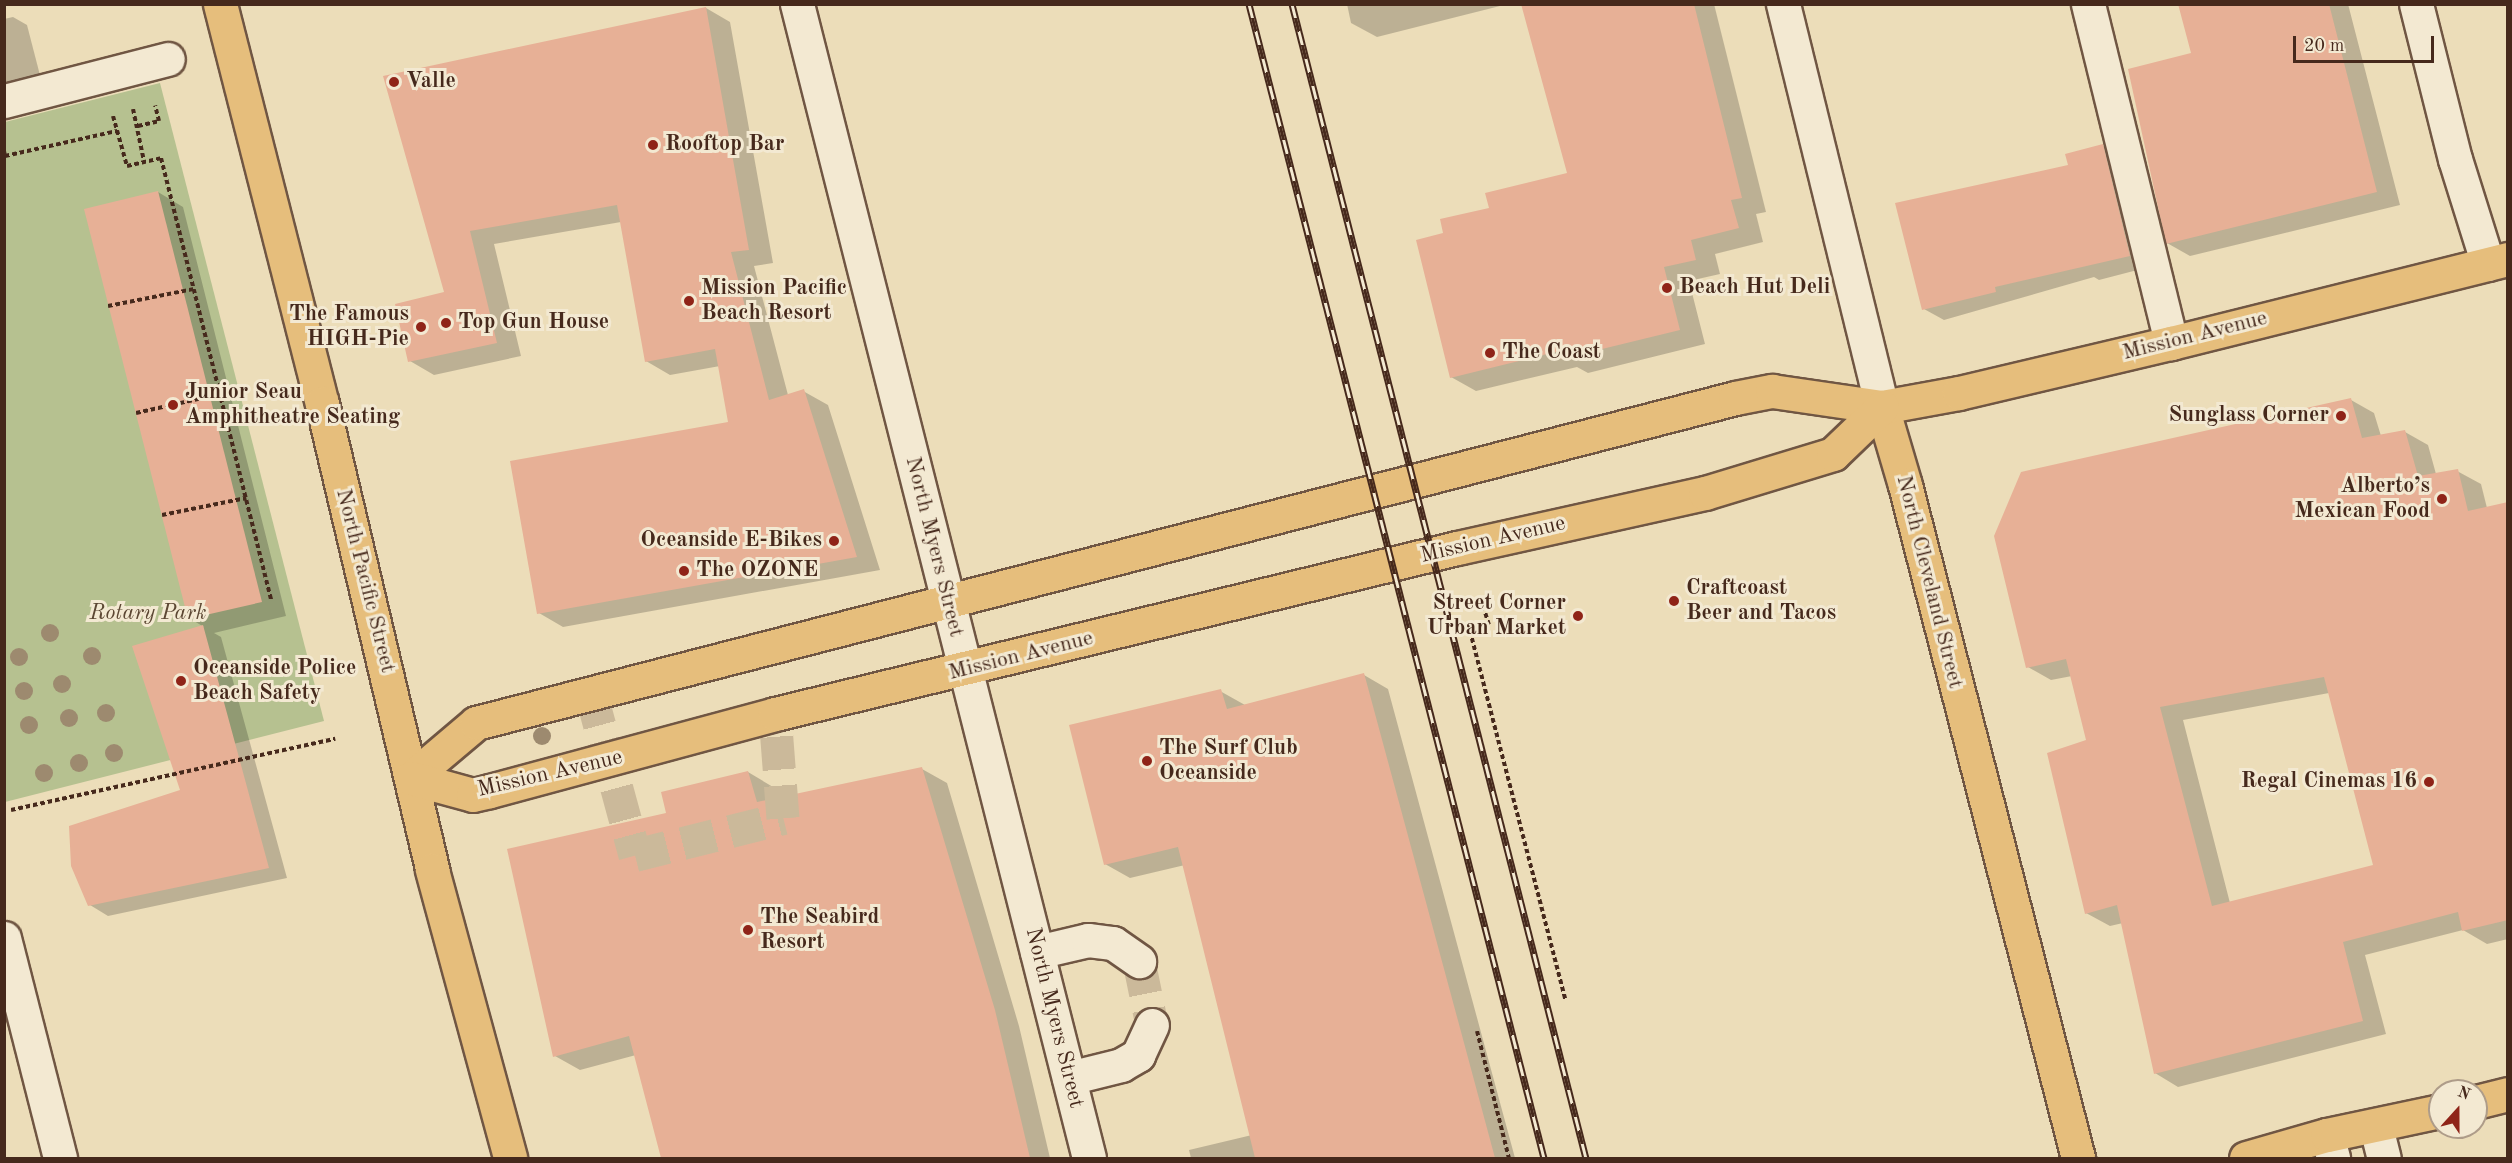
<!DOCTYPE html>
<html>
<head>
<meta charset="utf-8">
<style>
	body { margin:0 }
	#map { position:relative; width:2512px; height:1163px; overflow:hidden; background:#ecddb9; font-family:"Old Standard TT",serif }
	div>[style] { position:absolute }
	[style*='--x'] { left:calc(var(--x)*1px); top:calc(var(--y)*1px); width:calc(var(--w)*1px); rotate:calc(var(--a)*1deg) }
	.green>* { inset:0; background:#b6c190 }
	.shadow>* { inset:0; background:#0003 }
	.building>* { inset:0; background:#e7b096 }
	.minor-tunnel>* { height:33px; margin-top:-16.5px; transform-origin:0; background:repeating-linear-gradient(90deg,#cbb99a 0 33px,transparent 0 49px) }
	.path>* { height:4px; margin-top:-2px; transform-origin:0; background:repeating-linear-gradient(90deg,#46291c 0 4.5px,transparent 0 7.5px) }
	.roads { filter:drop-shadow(2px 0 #705643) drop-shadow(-2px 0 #705643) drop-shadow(0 2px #705643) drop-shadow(0 -2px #705643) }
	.minor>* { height:33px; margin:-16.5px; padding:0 16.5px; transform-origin:16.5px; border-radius:16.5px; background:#f3e9d2 }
	.major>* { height:33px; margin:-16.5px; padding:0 16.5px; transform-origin:16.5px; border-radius:16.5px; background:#e6be7c }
	.rail>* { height:7px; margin-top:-3.5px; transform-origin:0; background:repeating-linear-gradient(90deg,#f3e9d2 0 14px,#46291c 0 28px); box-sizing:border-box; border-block:2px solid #46291c }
	.trees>* { width:18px; height:18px; margin:-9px; border-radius:50%; background:#9d8a6f }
	.dots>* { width:16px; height:16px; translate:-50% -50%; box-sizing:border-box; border:3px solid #f3e9d2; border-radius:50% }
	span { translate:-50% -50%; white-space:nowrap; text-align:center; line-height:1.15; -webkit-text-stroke:6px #f3e9d2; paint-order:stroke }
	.poi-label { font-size:22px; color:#46291c; font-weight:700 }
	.left { translate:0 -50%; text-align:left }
	.right { translate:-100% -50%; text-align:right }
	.street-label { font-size:22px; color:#46291c }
	.park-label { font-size:22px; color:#5c4733; font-style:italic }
	.frame { position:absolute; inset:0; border:6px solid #46291c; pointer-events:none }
	.north { position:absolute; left:2428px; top:1079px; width:60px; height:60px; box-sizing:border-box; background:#f3e9d2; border:2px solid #ae9c89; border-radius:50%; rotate:21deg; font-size:16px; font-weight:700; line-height:24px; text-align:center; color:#46291c }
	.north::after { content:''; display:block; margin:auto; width:21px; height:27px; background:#8f2418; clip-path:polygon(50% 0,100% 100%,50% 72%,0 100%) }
	.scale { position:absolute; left:2293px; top:36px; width:141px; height:27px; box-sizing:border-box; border:3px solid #46291c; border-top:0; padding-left:8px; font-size:18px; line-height:21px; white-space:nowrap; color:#46291c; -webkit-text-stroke:4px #f3e9d2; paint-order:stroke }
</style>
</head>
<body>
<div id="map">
	<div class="green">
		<div style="clip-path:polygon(160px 83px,324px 721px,5px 802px,5px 122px)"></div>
	</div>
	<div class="shadow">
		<div style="clip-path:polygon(1347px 4px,1508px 4px,1377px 37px,1351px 23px)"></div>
		<div style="clip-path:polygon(1522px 4px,1714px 4px,1766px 212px,1756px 214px,1763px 242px,1715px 254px,1720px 274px,1689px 281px,1705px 344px,1588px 373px,1577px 367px,1476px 391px,1451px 377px,1445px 234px,1569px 174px)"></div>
		<div style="clip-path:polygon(2180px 4px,2348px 4px,2400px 205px,2190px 256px,2167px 243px,2193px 54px)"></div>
		<div style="clip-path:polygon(706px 8px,730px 22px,773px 263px,754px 266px,788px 395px,803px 391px,828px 405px,880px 570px,563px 627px,539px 613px,730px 423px,720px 366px,670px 375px,646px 361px,621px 222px,494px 244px,521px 356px,434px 375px,410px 361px,446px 294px,385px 77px)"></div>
		<div style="clip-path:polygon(13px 17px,27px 25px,42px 83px,4px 92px,4px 19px)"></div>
		<div style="clip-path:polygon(2103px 146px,2123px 157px,2149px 267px,2099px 280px,2094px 277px,1944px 320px,1924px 309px,2069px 166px)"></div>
		<div style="clip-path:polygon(158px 192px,183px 207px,286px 616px,214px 633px,221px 637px,287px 878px,108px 916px,90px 905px,182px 791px,134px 647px,204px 627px,189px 618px)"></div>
		<div style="clip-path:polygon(evenodd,2351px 400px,2374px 413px,2381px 436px,2405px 432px,2428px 445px,2436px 474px,2457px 471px,2481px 484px,2487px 508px,2508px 503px,2508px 939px,2487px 944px,2463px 930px,2365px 955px,2386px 1034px,2178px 1087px,2155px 1073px,2123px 923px,2110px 926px,2086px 913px,2088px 741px,2072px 676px,2051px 680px,2028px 667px,2351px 400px,2329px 693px,2375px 866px,2230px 903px,2183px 720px,2329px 693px)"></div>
		<div style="clip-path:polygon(1364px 675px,1388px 689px,1515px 1158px,1191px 1158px,1189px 1150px,1252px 1135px,1185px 865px,1130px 878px,1105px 864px,1220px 691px,1245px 705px)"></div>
		<div style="clip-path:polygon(922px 769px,947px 783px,1019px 1026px,1050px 1158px,662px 1158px,636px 1055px,580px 1070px,555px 1056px,668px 814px,748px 772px,773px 787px,777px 799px)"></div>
	</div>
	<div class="building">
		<div style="clip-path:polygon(1521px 4px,1694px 4px,1742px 198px,1731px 200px,1739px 228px,1691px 240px,1696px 260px,1664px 267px,1680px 330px,1561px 359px,1559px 351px,1450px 378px,1416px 240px,1443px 233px,1440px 219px,1489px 208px,1485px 193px,1567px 173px)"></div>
		<div style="clip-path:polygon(2178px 4px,2329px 4px,2377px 192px,2166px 244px,2128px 69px,2191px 53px)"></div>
		<div style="clip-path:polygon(706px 7px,749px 250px,731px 252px,769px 400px,804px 389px,857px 557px,537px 614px,510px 461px,728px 422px,715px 349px,645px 362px,617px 205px,470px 231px,497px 343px,408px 362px,395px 304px,444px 292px,383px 76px)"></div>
		<div style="clip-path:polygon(2103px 144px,2130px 256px,1995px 287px,1996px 292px,1922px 310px,1895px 203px,2068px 165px,2065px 154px)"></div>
		<div style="clip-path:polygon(158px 191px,262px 602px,188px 619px,84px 209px)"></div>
		<div style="clip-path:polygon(evenodd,2351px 398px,2362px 438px,2405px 430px,2418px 476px,2458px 469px,2468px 511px,2508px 502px,2508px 920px,2462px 931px,2458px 912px,2343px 942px,2363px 1021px,2154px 1074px,2117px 905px,2085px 914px,2047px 753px,2086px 740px,2066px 659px,2026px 668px,1994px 536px,2021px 472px,2351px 398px,2324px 677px,2373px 865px,2212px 906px,2160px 707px,2324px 677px)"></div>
		<div style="clip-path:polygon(203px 625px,269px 868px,88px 906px,71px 866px,69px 826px,180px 790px,132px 646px)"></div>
		<div style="clip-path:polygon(1364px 673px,1460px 1028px,1495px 1158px,1255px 1158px,1178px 847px,1104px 865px,1069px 725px,1221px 689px,1227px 709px)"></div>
		<div style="clip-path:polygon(922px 767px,995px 1010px,1030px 1158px,661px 1158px,629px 1036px,553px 1057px,507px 849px,666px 813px,661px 792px,748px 771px,757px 802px)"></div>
	</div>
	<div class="minor-tunnel">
		<div style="--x:591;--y:693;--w:168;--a:74.8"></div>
		<div style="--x:635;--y:855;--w:153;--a:-14"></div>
		<div style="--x:783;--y:818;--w:104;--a:-94.4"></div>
		<div style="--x:1139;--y:961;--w:65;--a:78.5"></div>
	</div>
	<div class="path">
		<div style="--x:133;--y:109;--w:53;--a:78.1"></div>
		<div style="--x:113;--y:116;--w:52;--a:74.4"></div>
		<div style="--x:127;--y:166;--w:35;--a:-13"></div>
		<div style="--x:161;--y:158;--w:455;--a:76"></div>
		<div style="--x:138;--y:126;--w:22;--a:-13"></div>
		<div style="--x:159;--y:121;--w:16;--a:-104"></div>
		<div style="--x:4;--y:151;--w:5;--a:79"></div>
		<div style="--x:5;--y:156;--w:115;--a:-12.6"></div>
		<div style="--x:108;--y:306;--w:88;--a:-11.2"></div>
		<div style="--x:136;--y:413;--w:86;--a:-12.7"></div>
		<div style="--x:162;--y:515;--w:86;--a:-11.4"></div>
		<div style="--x:1481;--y:599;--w:27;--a:73"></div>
		<div style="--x:1489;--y:625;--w:20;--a:162"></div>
		<div style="--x:1470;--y:631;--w:382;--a:75.5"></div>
		<div style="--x:11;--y:810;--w:332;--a:-12.4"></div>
		<div style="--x:1477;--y:1031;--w:131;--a:75.9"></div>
	</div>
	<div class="roads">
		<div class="minor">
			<div style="--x:797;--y:4;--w:1190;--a:75.8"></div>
			<div style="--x:1783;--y:4;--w:415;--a:76.2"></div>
			<div style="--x:2088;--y:4;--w:349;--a:76.2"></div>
			<div style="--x:2416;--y:4;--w:160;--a:75.9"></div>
			<div style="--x:2455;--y:159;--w:110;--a:72.6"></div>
			<div style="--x:4;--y:101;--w:169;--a:-14.4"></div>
			<div style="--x:4;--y:938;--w:227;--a:75.7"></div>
			<div style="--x:1037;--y:952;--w:52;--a:-13.2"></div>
			<div style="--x:1088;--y:940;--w:25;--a:7"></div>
			<div style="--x:1113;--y:943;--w:32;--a:35"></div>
			<div style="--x:1069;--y:1078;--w:54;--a:-14"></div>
			<div style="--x:1121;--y:1065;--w:20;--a:-30"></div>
			<div style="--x:1138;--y:1055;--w:33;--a:-65"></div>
			<div style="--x:2376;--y:1127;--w:32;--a:76"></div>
			<div style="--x:2327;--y:1135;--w:24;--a:75"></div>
		</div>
		<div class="major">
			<div style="--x:220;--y:4;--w:412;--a:75.7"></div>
			<div style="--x:322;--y:403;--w:480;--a:76.7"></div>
			<div style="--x:432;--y:870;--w:298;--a:74.8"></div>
			<div style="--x:1882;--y:407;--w:81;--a:73.6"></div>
			<div style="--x:1905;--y:485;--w:695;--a:75.58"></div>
			<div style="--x:411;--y:778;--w:85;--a:-40.2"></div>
			<div style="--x:476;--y:723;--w:1300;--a:-14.47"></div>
			<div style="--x:1735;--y:398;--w:38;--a:-11"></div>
			<div style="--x:1772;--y:391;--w:111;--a:8.3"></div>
			<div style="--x:1882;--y:407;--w:78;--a:-10.3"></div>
			<div style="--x:1959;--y:393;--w:218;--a:-13.3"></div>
			<div style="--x:2171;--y:343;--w:347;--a:-14"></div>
			<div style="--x:411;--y:778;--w:64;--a:15.3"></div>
			<div style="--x:473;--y:795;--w:17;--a:-13"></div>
			<div style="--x:490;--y:791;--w:295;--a:-15.1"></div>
			<div style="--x:775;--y:714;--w:702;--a:-13.68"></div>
			<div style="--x:1457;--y:548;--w:254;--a:-12.5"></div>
			<div style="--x:1705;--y:493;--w:134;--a:-16.9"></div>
			<div style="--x:1833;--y:454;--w:68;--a:-43.8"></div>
			<div style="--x:2476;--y:1102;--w:33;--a:-14"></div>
			<div style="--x:2246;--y:1158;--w:84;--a:-15.9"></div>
			<div style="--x:2327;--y:1135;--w:116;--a:-12"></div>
		</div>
	</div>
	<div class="rail">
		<div style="--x:1249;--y:4;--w:1191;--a:75.66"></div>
		<div style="--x:1292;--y:4;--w:1191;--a:75.71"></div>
	</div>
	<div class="trees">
		<div style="left:50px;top:633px"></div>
		<div style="left:92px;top:656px"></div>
		<div style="left:19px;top:657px"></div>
		<div style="left:62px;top:684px"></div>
		<div style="left:24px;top:691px"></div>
		<div style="left:106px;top:713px"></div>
		<div style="left:69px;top:718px"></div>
		<div style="left:29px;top:725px"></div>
		<div style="left:542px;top:736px"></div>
		<div style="left:114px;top:753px"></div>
		<div style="left:79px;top:763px"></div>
		<div style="left:44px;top:773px"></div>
	</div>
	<div class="dots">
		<div style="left:394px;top:82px;background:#8f2418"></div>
		<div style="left:653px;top:145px;background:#8f2418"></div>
		<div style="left:1667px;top:288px;background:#8f2418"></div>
		<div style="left:689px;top:301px;background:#8f2418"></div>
		<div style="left:446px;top:323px;background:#8f2418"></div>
		<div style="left:421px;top:327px;background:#8f2418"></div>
		<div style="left:1490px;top:353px;background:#8f2418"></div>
		<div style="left:173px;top:405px;background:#8f2418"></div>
		<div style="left:2341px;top:416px;background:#8f2418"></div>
		<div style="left:2442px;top:499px;background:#8f2418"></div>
		<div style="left:834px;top:541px;background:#8f2418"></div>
		<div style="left:684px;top:571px;background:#8f2418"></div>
		<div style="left:1674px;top:601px;background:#8f2418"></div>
		<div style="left:1578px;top:616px;background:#8f2418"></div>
		<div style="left:181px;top:681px;background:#8f2418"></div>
		<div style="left:1147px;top:761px;background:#8f2418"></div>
		<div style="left:2429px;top:782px;background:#8f2418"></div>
		<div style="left:748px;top:930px;background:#8f2418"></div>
	</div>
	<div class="poi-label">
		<span class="left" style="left:406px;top:82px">Valle</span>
		<span class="left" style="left:665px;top:145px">Rooftop Bar</span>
		<span class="left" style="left:701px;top:301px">Mission Pacific<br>Beach Resort</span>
		<span class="left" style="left:1679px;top:288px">Beach Hut Deli</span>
		<span class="right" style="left:409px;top:327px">The Famous<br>HIGH-Pie</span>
		<span class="left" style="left:458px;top:323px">Top Gun House</span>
		<span class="left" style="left:1502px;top:353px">The Coast</span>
		<span class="left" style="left:185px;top:405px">Junior Seau<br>Amphitheatre Seating</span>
		<span class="right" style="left:2329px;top:416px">Sunglass Corner</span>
		<span class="right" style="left:2430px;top:499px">Alberto’s<br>Mexican Food</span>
		<span class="right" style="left:822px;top:541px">Oceanside E-Bikes</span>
		<span class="left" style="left:696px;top:571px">The OZONE</span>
		<span class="left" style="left:1686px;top:601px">Craftcoast<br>Beer and Tacos</span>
		<span class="right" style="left:1566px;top:616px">Street Corner<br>Urban Market</span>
		<span class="left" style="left:193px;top:681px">Oceanside Police<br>Beach Safety</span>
		<span class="left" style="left:1159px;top:761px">The Surf Club<br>Oceanside</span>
		<span class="right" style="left:2417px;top:782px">Regal Cinemas 16</span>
		<span class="left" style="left:760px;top:930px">The Seabird<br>Resort</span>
	</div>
	<div class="street-label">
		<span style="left:2195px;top:336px;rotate:-14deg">Mission Avenue</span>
		<span style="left:1493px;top:540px;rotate:-13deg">Mission Avenue</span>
		<span style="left:934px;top:547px;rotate:76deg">North Myers Street</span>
		<span style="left:365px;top:581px;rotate:76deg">North Pacific Street</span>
		<span style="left:1929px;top:582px;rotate:76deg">North Cleveland Street</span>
		<span style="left:1021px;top:656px;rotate:-14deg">Mission Avenue</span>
		<span style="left:550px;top:774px;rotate:-13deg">Mission Avenue</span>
		<span style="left:1054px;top:1018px;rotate:76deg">North Myers Street</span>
	</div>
	<div class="park-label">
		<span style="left:148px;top:614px">Rotary Park</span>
	</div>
	<div class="frame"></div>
	<div class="north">N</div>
	<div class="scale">20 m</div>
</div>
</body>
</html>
